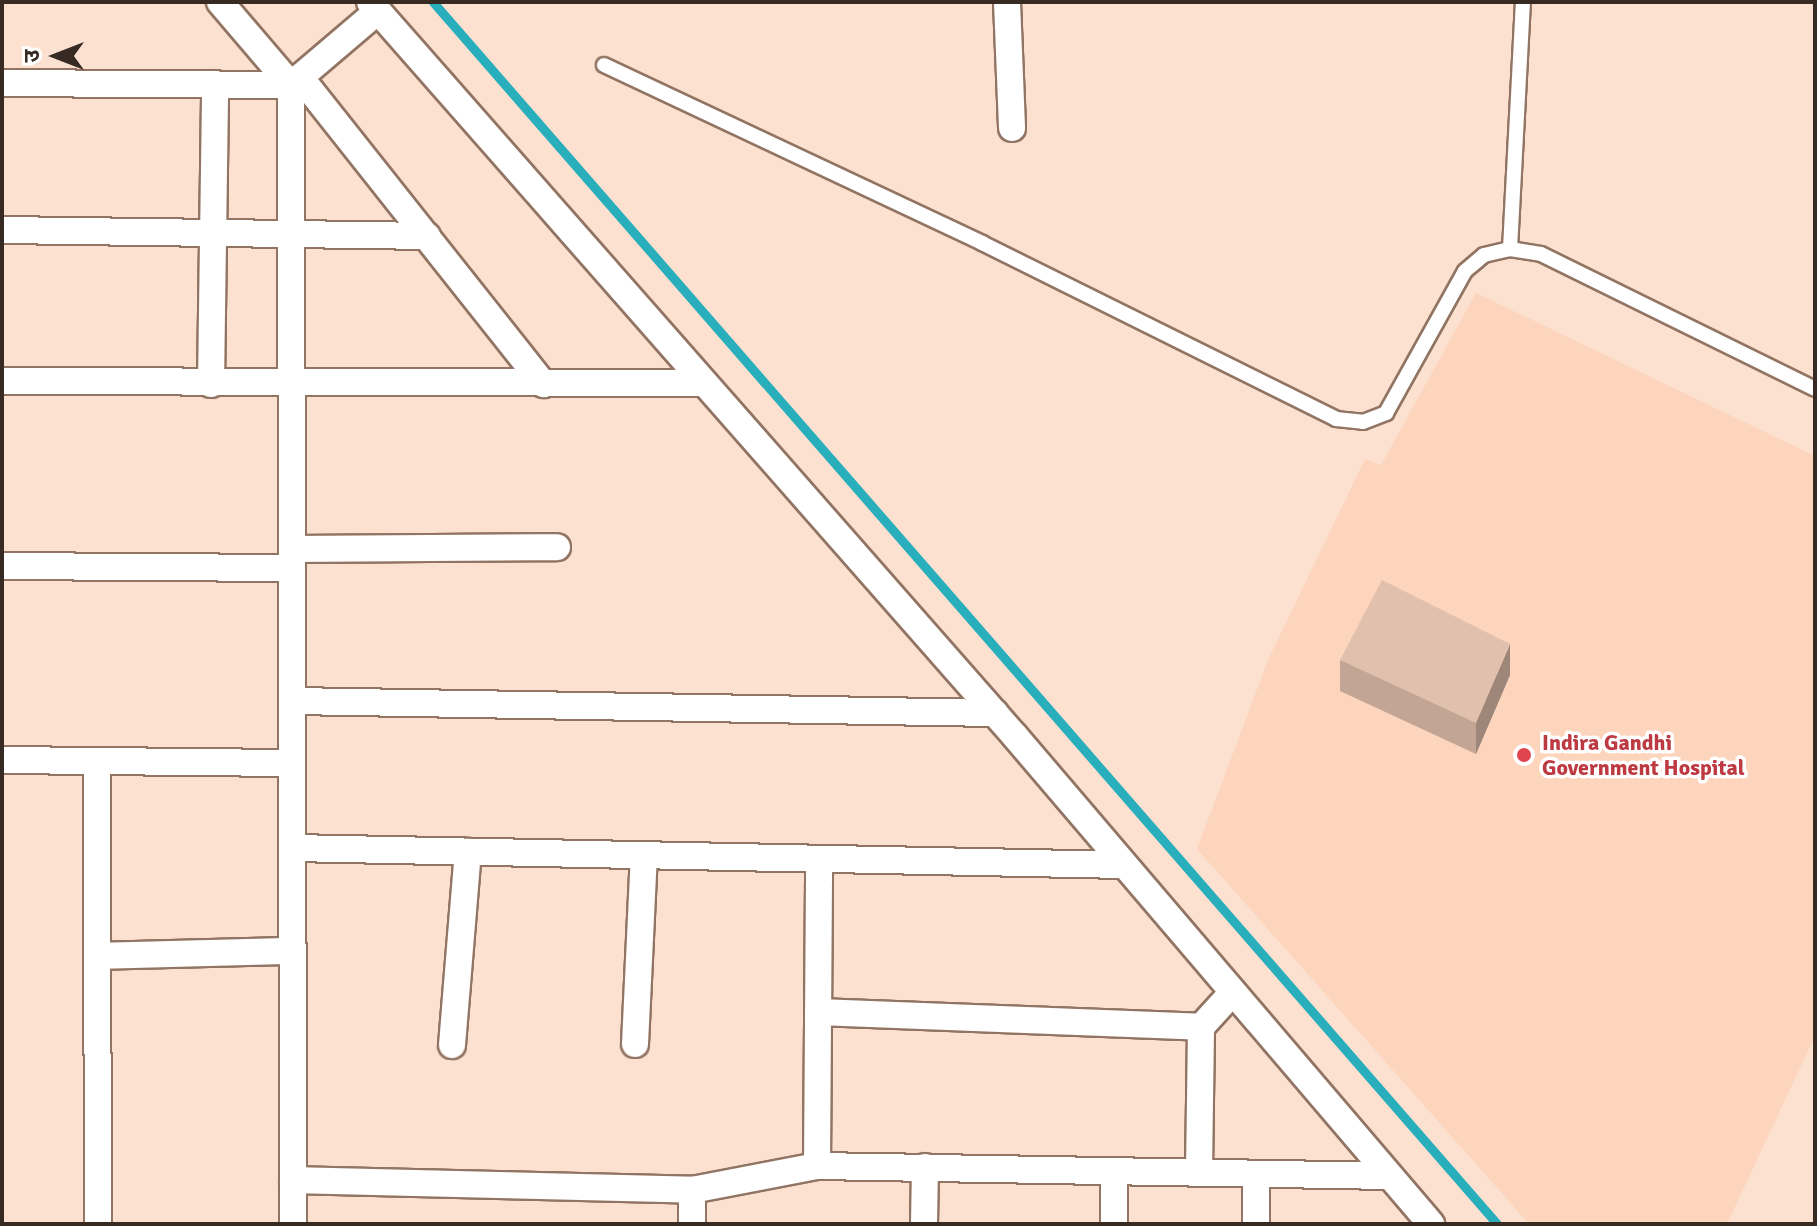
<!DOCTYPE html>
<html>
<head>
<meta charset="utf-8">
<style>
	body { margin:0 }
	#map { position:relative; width:1817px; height:1226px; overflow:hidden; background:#fce1d1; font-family:Signika,"Noto Sans Devanagari",sans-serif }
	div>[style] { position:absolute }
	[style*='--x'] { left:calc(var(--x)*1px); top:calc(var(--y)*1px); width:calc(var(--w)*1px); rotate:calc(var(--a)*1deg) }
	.built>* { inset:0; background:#fdd4bc }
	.stream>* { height:9px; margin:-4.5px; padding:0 4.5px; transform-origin:4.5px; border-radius:4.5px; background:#29aebc }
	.roads { filter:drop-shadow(2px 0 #927463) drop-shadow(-2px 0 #927463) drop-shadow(0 2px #927463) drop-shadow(0 -2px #927463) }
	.service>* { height:14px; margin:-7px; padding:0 7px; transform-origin:7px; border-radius:7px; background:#fff }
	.minor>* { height:26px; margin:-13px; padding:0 13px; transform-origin:13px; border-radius:13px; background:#fff }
	.wall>* { inset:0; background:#c2a595 }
	.shaded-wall>* { inset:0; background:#9e8679 }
	.building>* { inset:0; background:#e1c0ad }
	.dots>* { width:22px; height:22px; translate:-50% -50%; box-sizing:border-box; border:4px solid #fff; border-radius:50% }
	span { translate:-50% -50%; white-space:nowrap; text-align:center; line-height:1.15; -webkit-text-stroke:7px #fff; paint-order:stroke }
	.health-label { font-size:22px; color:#be3a42; font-weight:700 }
	.left { translate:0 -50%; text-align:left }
	.frame { position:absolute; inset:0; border:4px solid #372a23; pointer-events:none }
	.north { position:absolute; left:16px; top:16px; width:80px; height:80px; -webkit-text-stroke:6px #fff; paint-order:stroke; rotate:270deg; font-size:22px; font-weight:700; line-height:32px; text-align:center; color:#372a23 }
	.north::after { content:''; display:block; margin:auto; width:28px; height:36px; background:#372a23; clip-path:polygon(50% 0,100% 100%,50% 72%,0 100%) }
</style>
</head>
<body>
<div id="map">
	<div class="built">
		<div style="clip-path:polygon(1476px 293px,1815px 456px,1815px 1036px,1727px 1224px,1529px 1224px,1197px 849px,1268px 660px,1365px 459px,1381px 465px)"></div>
	</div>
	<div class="stream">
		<div style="--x:433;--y:2;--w:1620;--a:48.95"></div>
	</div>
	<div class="roads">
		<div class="service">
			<div style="--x:604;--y:65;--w:418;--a:25.2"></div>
			<div style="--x:982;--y:243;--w:395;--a:26.4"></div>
			<div style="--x:1336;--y:419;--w:27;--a:6"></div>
			<div style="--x:1363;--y:422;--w:25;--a:-21"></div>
			<div style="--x:1386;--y:413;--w:162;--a:-60.9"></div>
			<div style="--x:1465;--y:271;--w:25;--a:-40"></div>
			<div style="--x:1484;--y:255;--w:27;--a:-13"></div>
			<div style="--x:1510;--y:249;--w:31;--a:9"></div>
			<div style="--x:1541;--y:254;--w:305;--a:26.2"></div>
			<div style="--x:1510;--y:249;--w:247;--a:-87"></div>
		</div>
		<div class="minor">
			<div style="--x:220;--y:2;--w:109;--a:49.5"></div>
			<div style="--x:370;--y:2;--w:976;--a:48.7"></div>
			<div style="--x:1014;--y:735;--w:643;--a:49.54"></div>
			<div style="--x:1007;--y:2;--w:126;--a:87.7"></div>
			<div style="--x:300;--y:77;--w:392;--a:51.6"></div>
			<div style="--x:2;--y:83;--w:289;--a:0.4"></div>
			<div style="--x:2;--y:230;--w:425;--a:0.8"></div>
			<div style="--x:2;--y:381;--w:701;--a:0.16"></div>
			<div style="--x:211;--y:384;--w:300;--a:-89.2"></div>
			<div style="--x:292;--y:549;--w:265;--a:-0.4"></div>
			<div style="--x:2;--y:566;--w:290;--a:0.4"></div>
			<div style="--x:292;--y:701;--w:703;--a:0.98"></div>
			<div style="--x:2;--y:760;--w:290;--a:0.6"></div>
			<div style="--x:97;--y:761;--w:463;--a:89.9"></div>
			<div style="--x:292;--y:848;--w:832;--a:1.17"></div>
			<div style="--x:98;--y:956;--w:194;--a:-1.5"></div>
			<div style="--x:818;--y:1012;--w:383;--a:2.2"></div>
			<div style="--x:1201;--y:1027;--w:47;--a:-47.6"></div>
			<div style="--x:635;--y:1044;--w:188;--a:-87.3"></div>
			<div style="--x:452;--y:1045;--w:194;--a:-85.3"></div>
			<div style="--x:817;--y:1166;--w:307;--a:-89.6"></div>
			<div style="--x:1199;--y:1172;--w:145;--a:-89.2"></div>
			<div style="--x:1256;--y:1174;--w:50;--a:90"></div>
			<div style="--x:293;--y:1180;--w:399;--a:1.4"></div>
			<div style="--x:692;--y:1190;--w:34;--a:90"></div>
			<div style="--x:692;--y:1190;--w:127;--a:-10.9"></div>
			<div style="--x:817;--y:1166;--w:572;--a:1"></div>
			<div style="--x:293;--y:1224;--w:1139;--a:-90.1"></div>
			<div style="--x:291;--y:85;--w:114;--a:-40.4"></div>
			<div style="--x:924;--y:1224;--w:57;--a:-89"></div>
			<div style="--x:1114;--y:1224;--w:53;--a:-90"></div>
		</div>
	</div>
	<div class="wall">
		<div style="clip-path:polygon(1340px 660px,1510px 675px,1476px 754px,1340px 691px)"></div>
	</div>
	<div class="shaded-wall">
		<div style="clip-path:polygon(1510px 644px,1510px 675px,1476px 754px,1476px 723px)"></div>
	</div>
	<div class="building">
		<div style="clip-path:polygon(1382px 580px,1510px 644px,1476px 723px,1340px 660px)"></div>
	</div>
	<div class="dots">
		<div style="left:1524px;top:755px;background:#e0444e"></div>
	</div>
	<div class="health-label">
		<span class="left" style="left:1542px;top:755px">Indira Gandhi<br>Government Hospital</span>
	</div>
	<div class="frame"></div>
	<div class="north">उ</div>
</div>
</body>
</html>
